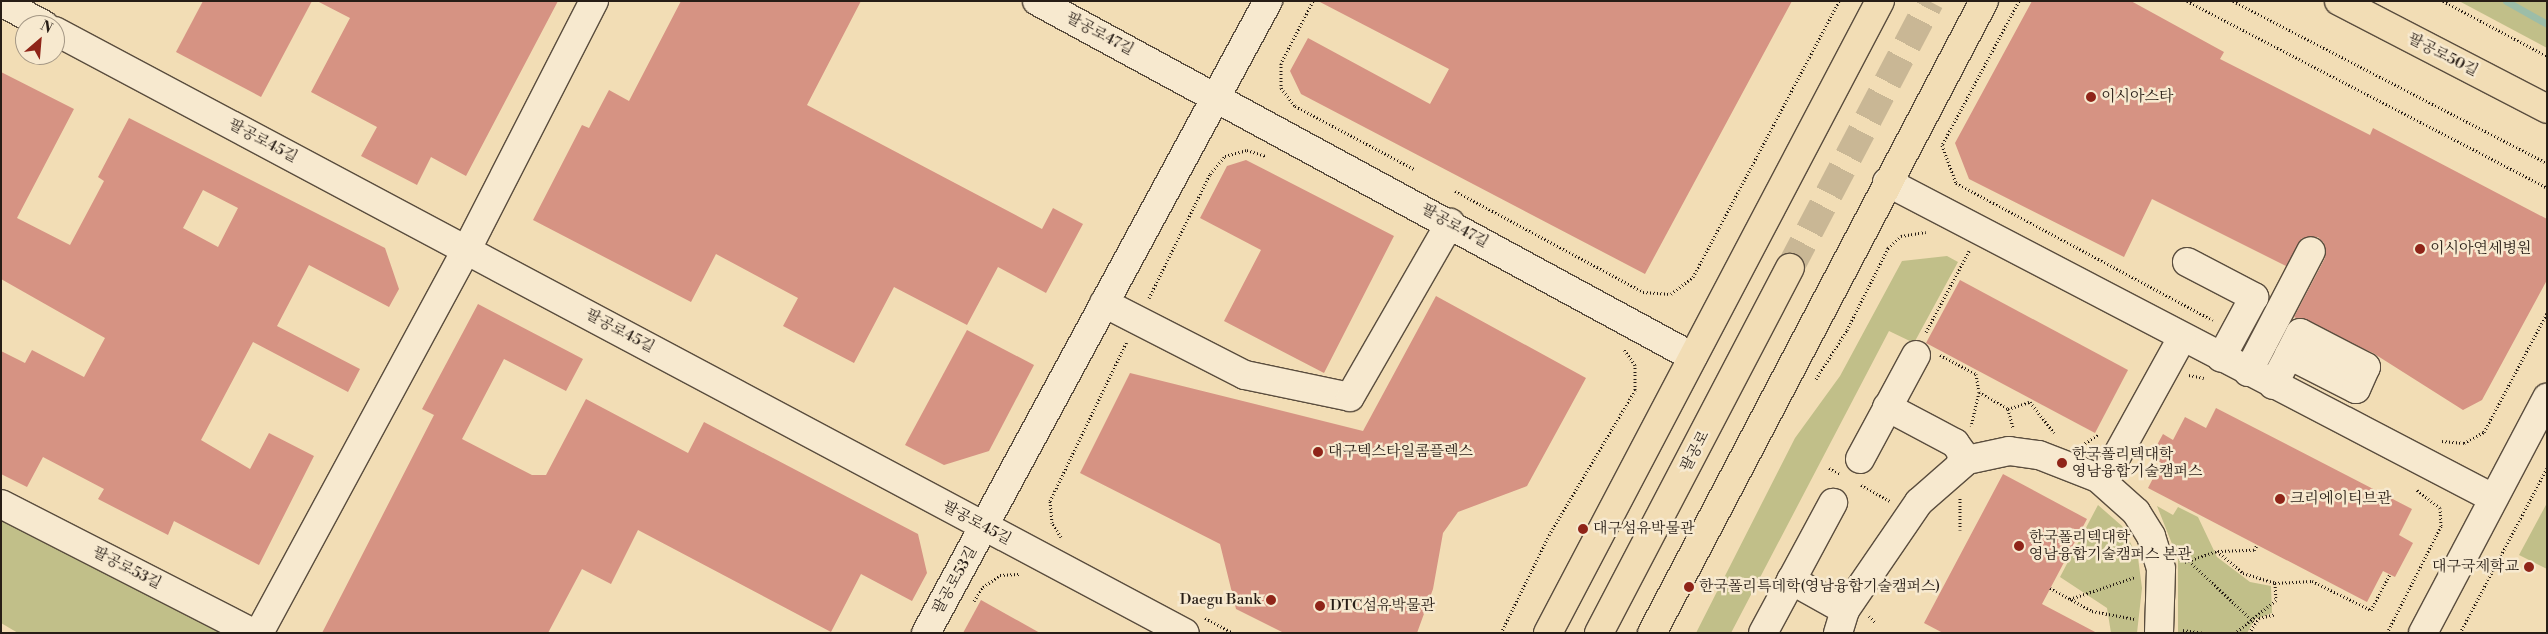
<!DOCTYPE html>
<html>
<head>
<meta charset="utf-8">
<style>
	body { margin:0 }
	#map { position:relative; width:2548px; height:634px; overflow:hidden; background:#f2ddb5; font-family:"Libre Bodoni","Noto Serif KR",serif }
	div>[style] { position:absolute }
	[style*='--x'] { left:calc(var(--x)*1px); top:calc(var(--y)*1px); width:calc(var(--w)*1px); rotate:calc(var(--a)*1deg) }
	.green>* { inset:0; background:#c1bf89 }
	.stream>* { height:7px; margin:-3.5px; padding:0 3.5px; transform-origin:3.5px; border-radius:3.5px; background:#9cbda8 }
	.building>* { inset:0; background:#d69383 }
	.major-tunnel>* { height:28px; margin-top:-14px; transform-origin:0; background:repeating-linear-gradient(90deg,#c9b795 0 28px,transparent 0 42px) }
	.path>* { height:3px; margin-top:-1.5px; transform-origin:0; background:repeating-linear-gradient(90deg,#271d16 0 1px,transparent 0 3.5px) }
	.roads { filter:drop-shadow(1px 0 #5a4d3e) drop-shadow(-1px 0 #5a4d3e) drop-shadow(0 1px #5a4d3e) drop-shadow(0 -1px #5a4d3e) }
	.minor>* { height:28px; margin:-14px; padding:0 14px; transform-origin:14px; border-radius:14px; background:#f7e9cf }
	.major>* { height:28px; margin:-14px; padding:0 14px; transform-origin:14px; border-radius:14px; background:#f2ddb5 }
	.dots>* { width:14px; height:14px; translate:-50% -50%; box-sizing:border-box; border:2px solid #f7e9cf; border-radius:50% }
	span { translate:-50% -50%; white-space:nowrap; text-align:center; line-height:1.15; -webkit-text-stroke:5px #f7e9cf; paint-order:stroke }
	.street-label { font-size:15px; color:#271d16 }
	.poi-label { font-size:15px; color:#271d16 }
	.left { translate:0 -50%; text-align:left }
	.right { translate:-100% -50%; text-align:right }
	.frame { position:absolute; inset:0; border:2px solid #271d16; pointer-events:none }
	.north { position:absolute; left:15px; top:15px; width:50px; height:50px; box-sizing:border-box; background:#f7e9cf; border:1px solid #a49785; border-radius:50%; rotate:27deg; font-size:14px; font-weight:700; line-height:20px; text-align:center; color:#271d16 }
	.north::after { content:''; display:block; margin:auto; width:18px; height:22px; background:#8f2418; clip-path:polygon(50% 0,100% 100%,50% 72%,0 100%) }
</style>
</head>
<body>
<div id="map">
	<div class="green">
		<div style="clip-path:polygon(2459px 1px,2547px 1px,2547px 48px)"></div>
		<div style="clip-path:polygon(1947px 256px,1958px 262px,1914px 343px,1889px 331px,1731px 633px,1696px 633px,1795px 438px,1840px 376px,1902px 261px)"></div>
		<div style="clip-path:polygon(2547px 503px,2547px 569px,2519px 555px)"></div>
		<div style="clip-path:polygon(2098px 505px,2122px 526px,2138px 558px,2142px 588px,2137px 633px,2111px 633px,2107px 608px,2060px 577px)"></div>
		<div style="clip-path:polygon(2157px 506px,2173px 515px,2178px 507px,2198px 517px,2217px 557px,2250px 582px,2271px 586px,2272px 613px,2255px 619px,2247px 633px,2178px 633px,2178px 559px)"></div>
		<div style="clip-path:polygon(1px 516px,226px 633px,18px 633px,1px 623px)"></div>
	</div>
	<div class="stream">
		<div style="--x:2506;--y:1;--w:47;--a:29.3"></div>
	</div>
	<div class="building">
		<div style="clip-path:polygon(203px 1px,312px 1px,261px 97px,176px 52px)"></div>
		<div style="clip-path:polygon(317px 1px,558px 1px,466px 176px,431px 157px,417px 185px,361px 156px,377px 127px,311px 92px,350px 18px)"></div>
		<div style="clip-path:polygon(681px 1px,861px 1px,807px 105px,1042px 229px,1053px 208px,1083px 224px,1046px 293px,998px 267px,967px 325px,894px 287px,854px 363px,783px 326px,798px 298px,716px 254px,691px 302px,533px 220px,582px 125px,589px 128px,609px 90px,629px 101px)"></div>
		<div style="clip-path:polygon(1318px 1px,1792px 1px,1645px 274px,1301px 94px,1290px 71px,1308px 38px,1430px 104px,1449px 69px)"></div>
		<div style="clip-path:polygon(2032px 1px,2131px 1px,2224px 52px,2220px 59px,2370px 135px,2373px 128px,2547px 219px,2547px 280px,2482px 400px,2463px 410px,2373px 353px,2294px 317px,2325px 258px,2324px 243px,2318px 237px,2302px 238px,2284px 270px,2286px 266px,2152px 199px,2124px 257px,1969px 179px,1955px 143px)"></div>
		<div style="clip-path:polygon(evenodd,1px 72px,74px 109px,17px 218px,70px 245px,104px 181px,98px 177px,129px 118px,385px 248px,399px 289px,389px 307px,309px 265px,277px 326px,360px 369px,348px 392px,253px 342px,201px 440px,250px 469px,269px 433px,314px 456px,259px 565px,174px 521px,168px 535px,98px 499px,104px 489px,43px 457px,27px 487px,1px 474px,1px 351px,25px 363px,32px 350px,84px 377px,105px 338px,1px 279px,1px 72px,203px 190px,238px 208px,218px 247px,183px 228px,203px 190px)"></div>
		<div style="clip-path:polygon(1246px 160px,1394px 236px,1324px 373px,1224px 321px,1261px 250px,1200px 218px,1227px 166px)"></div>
		<div style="clip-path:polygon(1960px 280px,2128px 370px,2095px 433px,1926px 343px)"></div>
		<div style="clip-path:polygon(1436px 296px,1586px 378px,1527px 486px,1458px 512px,1443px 533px,1433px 589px,1417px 633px,1284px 633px,1236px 609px,1220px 544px,1080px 473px,1130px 373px,1363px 431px)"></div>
		<div style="clip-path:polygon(478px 304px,583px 359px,566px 391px,504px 359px,462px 439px,532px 475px,546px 475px,586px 399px,688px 453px,704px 422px,918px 534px,927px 573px,912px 601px,861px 574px,831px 632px,638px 530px,611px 584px,582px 569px,548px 633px,322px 633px,434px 415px,422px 409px)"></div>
		<div style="clip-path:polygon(967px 330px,1034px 365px,989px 451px,944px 465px,905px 445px)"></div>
		<div style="clip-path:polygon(2216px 408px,2412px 509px,2399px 535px,2413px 543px,2395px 577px,2383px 571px,2367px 602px,2148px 488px,2161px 463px,2151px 456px,2163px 434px,2173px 440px,2185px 417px,2206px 428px)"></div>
		<div style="clip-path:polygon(2003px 474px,2087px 519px,2042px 604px,2097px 633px,1943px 633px,1924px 623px)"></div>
		<div style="clip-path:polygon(981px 600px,1040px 633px,963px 633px)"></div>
	</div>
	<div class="major-tunnel">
		<div style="--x:1790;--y:268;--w:301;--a:-62.3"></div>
	</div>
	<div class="path">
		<div style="--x:1313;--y:1;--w:70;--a:117.3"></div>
		<div style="--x:1281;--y:63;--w:25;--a:90"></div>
		<div style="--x:1281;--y:88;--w:23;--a:52"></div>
		<div style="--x:1295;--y:106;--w:135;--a:27.9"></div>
		<div style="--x:2019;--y:1;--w:163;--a:118.1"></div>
		<div style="--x:1942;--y:145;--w:40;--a:69.8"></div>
		<div style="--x:1956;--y:183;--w:291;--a:28.1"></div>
		<div style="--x:2187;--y:1;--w:406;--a:27.4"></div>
		<div style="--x:2233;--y:1;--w:353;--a:27.3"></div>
		<div style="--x:2443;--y:1;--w:118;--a:27.9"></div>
		<div style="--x:1455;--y:191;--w:213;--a:28.2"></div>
		<div style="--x:1643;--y:292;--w:28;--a:4"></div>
		<div style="--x:1671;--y:294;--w:28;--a:-38"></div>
		<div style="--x:1693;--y:277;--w:312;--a:-62.1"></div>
		<div style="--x:1149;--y:298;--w:138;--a:-63.8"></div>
		<div style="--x:1210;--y:174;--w:23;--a:-50"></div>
		<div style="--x:1225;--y:156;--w:23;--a:-15"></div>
		<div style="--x:1247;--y:150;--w:20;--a:18"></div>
		<div style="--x:1926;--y:332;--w:92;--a:-62"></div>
		<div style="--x:1940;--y:355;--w:41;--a:27.8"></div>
		<div style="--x:1976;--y:374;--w:18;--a:81"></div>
		<div style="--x:1979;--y:392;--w:35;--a:103"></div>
		<div style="--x:2189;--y:375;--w:15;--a:11"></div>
		<div style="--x:1816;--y:379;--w:58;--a:-57.7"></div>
		<div style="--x:1847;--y:330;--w:92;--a:-63.4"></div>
		<div style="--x:1888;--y:248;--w:18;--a:-43"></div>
		<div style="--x:1901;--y:236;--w:25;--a:-9"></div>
		<div style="--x:1979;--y:392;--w:34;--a:30"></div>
		<div style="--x:2008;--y:409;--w:23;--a:-18"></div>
		<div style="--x:2030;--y:402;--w:39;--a:52"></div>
		<div style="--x:2008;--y:409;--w:20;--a:75"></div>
		<div style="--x:2442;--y:441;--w:22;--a:5"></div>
		<div style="--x:2464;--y:443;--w:23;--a:-29"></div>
		<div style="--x:2484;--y:432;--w:135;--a:-62.1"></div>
		<div style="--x:2082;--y:445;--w:19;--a:-32"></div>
		<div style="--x:1829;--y:468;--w:13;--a:29"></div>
		<div style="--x:1861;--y:485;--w:33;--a:29"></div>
		<div style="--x:1960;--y:498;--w:32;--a:90"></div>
		<div style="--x:1061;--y:537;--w:17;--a:-123"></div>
		<div style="--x:1052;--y:523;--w:22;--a:-95"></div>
		<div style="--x:1050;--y:501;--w:178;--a:-64.3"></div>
		<div style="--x:2218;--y:551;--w:36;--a:-2"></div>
		<div style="--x:2254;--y:550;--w:6;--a:-59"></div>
		<div style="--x:2189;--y:561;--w:89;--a:43.2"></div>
		<div style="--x:2185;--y:562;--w:34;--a:-19"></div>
		<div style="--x:2217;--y:551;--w:34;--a:40"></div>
		<div style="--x:2243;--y:573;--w:34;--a:17"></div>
		<div style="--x:2275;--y:583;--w:17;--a:87"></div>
		<div style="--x:2276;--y:600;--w:53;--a:141.2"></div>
		<div style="--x:2275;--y:583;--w:37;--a:-3"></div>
		<div style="--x:2312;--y:581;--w:66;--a:26.2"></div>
		<div style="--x:2371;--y:610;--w:41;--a:-62.2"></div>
		<div style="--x:2050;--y:588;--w:48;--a:28.7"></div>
		<div style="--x:2092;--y:611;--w:44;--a:10.5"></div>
		<div style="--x:2070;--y:599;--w:69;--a:-18.7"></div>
		<div style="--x:974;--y:601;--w:17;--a:-57"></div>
		<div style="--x:983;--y:587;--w:21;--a:-35"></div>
		<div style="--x:1000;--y:575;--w:19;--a:-3"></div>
		<div style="--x:1869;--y:616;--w:10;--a:45"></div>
		<div style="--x:1205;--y:618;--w:32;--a:28"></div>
		<div style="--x:2183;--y:630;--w:21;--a:8"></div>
		<div style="--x:1501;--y:633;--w:109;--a:-63.9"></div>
		<div style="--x:1549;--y:535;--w:169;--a:-59.3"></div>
		<div style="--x:1635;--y:390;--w:25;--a:-90"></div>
		<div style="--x:1635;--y:365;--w:19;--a:-125"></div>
		<div style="--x:2249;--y:633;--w:18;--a:-56"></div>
		<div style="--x:2259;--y:618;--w:17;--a:-13"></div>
		<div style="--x:2387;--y:633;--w:120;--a:-63.2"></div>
		<div style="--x:2441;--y:526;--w:18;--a:-93"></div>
		<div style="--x:2440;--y:508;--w:31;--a:-142"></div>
		<div style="--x:2460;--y:633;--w:187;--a:-62.2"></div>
	</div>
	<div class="roads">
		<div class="minor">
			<div style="--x:1037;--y:1;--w:746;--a:28.49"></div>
			<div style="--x:1;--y:2;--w:49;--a:28.1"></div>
			<div style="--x:55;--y:31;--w:1280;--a:28.05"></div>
			<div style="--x:1887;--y:182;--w:683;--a:27.54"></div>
			<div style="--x:2187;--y:262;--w:76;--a:27.6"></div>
			<div style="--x:2254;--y:297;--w:69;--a:118.4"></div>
			<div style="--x:1104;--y:303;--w:158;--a:27.1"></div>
			<div style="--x:1245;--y:375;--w:107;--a:11.8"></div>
			<div style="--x:1350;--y:397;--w:201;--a:-60.1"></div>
			<div style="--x:2248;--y:372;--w:136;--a:-62.5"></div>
			<div style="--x:2273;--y:385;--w:34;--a:-62"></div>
			<div style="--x:2289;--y:355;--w:75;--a:26.9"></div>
			<div style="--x:2356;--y:389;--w:24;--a:-66"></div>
			<div style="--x:2366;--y:367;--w:74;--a:-152.7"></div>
			<div style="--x:2300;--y:333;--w:25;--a:117"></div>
			<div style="--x:1887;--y:407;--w:77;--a:27.9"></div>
			<div style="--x:1955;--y:443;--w:12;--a:55"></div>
			<div style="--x:1962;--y:453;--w:11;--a:95"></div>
			<div style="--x:1860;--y:459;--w:118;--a:-61.7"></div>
			<div style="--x:2103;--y:481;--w:163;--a:-61.1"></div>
			<div style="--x:1;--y:504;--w:283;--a:27.1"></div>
			<div style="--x:1791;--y:580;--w:62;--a:29.1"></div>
			<div style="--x:259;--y:633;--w:437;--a:-61.6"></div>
			<div style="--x:467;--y:249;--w:279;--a:-62.9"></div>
			<div style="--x:926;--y:633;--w:719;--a:-61.58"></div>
			<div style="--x:1763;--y:633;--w:148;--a:-61.7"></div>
			<div style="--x:1838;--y:633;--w:24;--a:-73"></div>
			<div style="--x:1845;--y:610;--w:131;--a:-55.6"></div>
			<div style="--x:1919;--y:502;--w:64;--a:-41.2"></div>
			<div style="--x:1967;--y:460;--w:43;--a:-12.1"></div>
			<div style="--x:2009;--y:451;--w:30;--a:8"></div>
			<div style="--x:2039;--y:455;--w:63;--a:21.3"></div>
			<div style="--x:2098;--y:478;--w:51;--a:41.8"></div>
			<div style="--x:2136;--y:512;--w:28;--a:58"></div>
			<div style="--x:2151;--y:536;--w:34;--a:73"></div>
			<div style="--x:2161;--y:569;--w:64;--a:91.8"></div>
			<div style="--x:2423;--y:633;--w:266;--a:-62.2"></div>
		</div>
		<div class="major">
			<div style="--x:2339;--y:1;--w:234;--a:27.4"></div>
			<div style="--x:1548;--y:633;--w:714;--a:-62.29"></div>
			<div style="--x:1599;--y:633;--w:412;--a:-62.4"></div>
			<div style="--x:1652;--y:633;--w:714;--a:-62.29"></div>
		</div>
	</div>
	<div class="dots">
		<div style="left:2091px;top:97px;background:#8f2418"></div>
		<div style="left:2420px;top:249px;background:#8f2418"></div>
		<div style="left:1318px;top:452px;background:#8f2418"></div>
		<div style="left:2062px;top:463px;background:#8f2418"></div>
		<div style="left:2280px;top:499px;background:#8f2418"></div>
		<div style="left:1583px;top:529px;background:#8f2418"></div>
		<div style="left:2019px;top:546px;background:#8f2418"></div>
		<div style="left:2529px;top:567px;background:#8f2418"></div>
		<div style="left:1689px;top:587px;background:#8f2418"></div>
		<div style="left:1271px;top:600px;background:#8f2418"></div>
		<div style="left:1320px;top:606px;background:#8f2418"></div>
	</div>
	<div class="street-label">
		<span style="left:1100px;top:34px;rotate:28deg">팔공로47길</span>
		<span style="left:2443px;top:55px;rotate:27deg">팔공로50길</span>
		<span style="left:263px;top:141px;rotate:28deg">팔공로45길</span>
		<span style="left:1455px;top:226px;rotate:29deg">팔공로47길</span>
		<span style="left:620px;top:331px;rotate:28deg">팔공로45길</span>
		<span style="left:1695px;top:451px;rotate:-62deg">팔공로</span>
		<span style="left:977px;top:523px;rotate:28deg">팔공로45길</span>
		<span style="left:127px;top:568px;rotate:27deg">팔공로53길</span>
		<span style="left:955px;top:580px;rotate:-61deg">팔공로53길</span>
	</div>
	<div class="poi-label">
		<span class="left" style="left:2101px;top:97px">이시아스타</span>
		<span class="left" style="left:2430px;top:249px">이시아연세병원</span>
		<span class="left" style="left:1328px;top:452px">대구텍스타일콤플렉스</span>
		<span class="left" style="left:2072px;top:463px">한국폴리텍대학<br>영남융합기술캠퍼스</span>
		<span class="left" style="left:2290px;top:499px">크리에이티브관</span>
		<span class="left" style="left:1593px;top:529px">대구섬유박물관</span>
		<span class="left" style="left:2029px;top:546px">한국폴리텍대학<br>영남융합기술캠퍼스 본관</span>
		<span class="right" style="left:2519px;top:567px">대구국제학교</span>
		<span class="left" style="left:1699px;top:587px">한국폴리특데학(영남융합기술캠퍼스)</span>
		<span class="right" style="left:1261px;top:600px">Daegu Bank</span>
		<span class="left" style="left:1330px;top:606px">DTC섬유박물관</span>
	</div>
	<div class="frame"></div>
	<div class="north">N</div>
</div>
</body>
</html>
